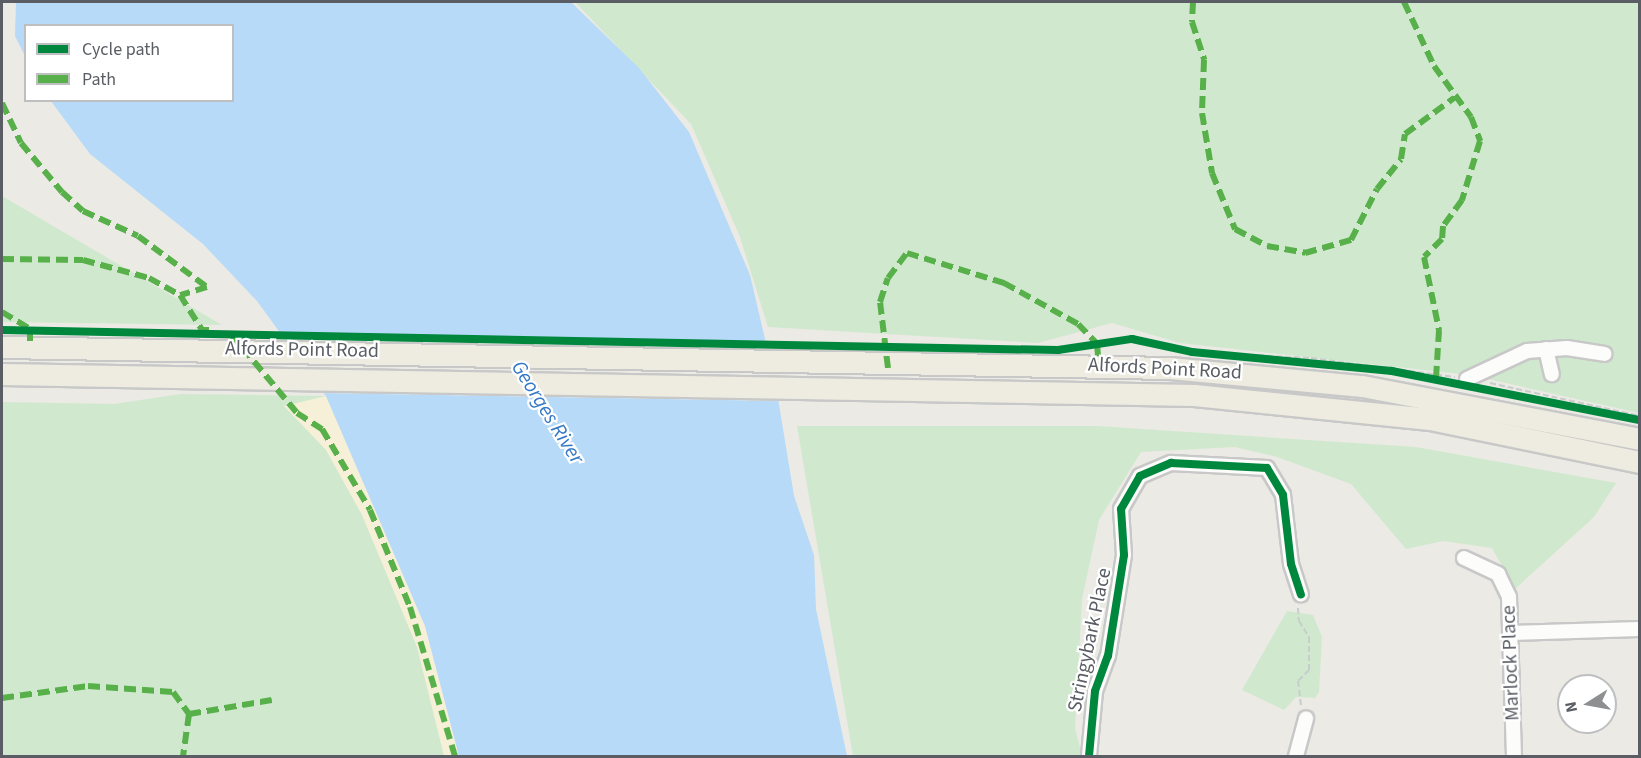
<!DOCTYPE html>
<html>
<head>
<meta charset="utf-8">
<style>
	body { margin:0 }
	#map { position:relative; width:1641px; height:758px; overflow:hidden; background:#ebeae4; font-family:"Source Sans 3",sans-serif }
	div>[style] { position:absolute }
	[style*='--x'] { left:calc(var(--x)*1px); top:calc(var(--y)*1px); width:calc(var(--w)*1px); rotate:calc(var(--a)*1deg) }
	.green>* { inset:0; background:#d0e9ce }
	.sand>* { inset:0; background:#f5f0d7 }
	.water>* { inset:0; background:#b6daf7 }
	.pier>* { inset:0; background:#ebeae4 }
	.path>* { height:2px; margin-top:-1px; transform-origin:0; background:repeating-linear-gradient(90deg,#c7cdca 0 6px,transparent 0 9px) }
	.roads { filter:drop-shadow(2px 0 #c7c8c7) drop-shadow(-2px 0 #c7c8c7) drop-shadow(0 2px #c7c8c7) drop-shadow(0 -2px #c7c8c7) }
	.minor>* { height:14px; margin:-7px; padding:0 7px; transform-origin:7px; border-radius:7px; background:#fcfcfb }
	.highway>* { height:21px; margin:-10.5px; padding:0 10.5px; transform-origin:10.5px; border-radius:10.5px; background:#eeece0 }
	.quiet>* { height:6px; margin-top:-3px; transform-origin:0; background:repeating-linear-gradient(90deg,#58b04a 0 12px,transparent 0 18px) }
	.cycleway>* { height:8px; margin:-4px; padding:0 4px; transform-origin:4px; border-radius:4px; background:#00873e }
	span { translate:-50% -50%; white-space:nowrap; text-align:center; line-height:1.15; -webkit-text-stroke:4.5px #fff; paint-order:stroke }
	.street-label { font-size:20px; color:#5a5e64 }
	.water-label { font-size:21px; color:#3478c6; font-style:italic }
	.frame { position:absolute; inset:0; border:3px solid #5a5e64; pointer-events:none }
	.legend { position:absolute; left:24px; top:24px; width:210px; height:78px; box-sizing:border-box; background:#fff; border:2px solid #bdbfc1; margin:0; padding:8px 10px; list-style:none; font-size:18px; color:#5a5e64 }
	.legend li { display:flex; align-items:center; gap:12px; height:30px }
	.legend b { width:30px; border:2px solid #bdbfc1 }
	.north { position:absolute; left:1557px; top:674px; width:60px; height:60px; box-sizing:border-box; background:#fff; border:2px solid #bdbfc1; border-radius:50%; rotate:259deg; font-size:16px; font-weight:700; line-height:24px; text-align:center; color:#5a5e64 }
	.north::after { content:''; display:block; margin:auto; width:21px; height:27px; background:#8d8f91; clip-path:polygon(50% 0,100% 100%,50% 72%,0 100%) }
</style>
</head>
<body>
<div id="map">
	<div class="green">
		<div style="clip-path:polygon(575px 2px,1639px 2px,1639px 413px,1470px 375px,1180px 343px,1112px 323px,1038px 343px,768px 327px,740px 237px,691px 124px)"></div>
		<div style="clip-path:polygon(2px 196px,222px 325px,2px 322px)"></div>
		<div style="clip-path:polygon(181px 394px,326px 396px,459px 756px,2px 756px,2px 402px,114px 404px)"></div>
		<div style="clip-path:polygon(797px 426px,1097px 426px,1416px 447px,1616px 483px,1594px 517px,1515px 589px,1492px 548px,1443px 541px,1406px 549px,1351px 484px,1277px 457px,1235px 447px,1141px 452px,1099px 520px,1082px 599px,1075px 728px,1082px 756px,853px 756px)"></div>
		<div style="clip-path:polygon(1287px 611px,1313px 615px,1322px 637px,1319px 692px,1315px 698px,1296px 697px,1284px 710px,1242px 690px)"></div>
	</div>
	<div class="sand">
		<div style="clip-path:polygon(326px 396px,425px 626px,459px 756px,444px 756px,417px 647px,362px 515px,326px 450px,284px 406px)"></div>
	</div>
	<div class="water">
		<div style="clip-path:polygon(16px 2px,571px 2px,639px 68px,689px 132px,750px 275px,776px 386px,794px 496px,814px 555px,816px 609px,847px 756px,459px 756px,425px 626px,326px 396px,257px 301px,203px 244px,90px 154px,51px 101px,232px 100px,232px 26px,26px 26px,25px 56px,15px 36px)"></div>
	</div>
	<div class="pier">
		<div style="clip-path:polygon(277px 333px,770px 341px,782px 401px,321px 393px)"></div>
	</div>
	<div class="path">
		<div style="--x:1195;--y:352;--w:116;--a:3"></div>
		<div style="--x:1311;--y:358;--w:145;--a:7.5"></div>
		<div style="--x:1490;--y:383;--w:154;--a:12.4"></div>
		<div style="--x:1298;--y:608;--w:13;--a:86"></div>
		<div style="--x:1299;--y:621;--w:19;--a:58"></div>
		<div style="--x:1309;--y:637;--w:33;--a:90"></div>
		<div style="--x:1309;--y:670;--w:16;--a:135"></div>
		<div style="--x:1298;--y:681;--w:26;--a:83"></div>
	</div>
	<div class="roads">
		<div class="minor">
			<div style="--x:1546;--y:349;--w:26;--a:77"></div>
			<div style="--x:1467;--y:379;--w:66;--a:-25"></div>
			<div style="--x:1527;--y:351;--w:40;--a:-4.3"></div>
			<div style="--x:1567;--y:348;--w:38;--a:9"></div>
			<div style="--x:1464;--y:558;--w:38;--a:25"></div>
			<div style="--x:1498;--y:574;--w:25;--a:64"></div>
			<div style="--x:1509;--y:597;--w:159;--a:88.2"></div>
			<div style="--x:1510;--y:633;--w:130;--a:-1.8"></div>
			<div style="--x:1089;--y:756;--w:65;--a:-84.7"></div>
			<div style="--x:1095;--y:691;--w:37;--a:-70"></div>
			<div style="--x:1108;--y:656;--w:102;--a:-81"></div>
			<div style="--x:1124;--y:555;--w:46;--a:-93.7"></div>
			<div style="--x:1121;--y:509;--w:38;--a:-60"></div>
			<div style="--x:1140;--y:476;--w:34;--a:-23"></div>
			<div style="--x:1171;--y:463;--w:96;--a:3"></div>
			<div style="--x:1267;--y:468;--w:31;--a:59"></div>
			<div style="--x:1283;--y:495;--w:69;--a:83.4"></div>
			<div style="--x:1291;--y:564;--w:32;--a:72"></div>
			<div style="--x:1296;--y:756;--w:39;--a:-75"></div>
		</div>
		<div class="highway">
			<div style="--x:2;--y:347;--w:1168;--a:1.03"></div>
			<div style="--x:1170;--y:368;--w:193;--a:5.4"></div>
			<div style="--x:1362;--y:386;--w:283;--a:10.8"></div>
			<div style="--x:2;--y:374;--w:1192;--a:1.01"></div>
			<div style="--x:1194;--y:395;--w:237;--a:5.8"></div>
			<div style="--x:1430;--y:419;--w:214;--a:11.6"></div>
		</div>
	</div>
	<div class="quiet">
		<div style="--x:1193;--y:2;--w:20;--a:93"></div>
		<div style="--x:1192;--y:22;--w:40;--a:72"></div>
		<div style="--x:1204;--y:60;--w:53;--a:92.2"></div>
		<div style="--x:1202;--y:113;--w:61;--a:80.5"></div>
		<div style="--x:1212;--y:173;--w:61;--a:67.7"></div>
		<div style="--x:1235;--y:229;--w:36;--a:28"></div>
		<div style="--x:1267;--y:246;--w:39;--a:10"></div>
		<div style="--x:1305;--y:253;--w:48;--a:-15.8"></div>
		<div style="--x:1351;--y:240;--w:57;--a:-63"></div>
		<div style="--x:1377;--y:189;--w:38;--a:-51"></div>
		<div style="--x:1401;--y:159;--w:25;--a:-81"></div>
		<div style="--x:1405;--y:134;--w:61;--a:-36.3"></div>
		<div style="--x:1404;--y:2;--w:71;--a:64.9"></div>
		<div style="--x:1434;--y:66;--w:63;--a:54"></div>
		<div style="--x:1471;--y:117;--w:26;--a:69"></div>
		<div style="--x:1480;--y:141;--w:62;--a:107"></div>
		<div style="--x:1462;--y:200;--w:32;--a:126"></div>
		<div style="--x:1443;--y:226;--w:13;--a:94"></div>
		<div style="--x:1442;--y:239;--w:25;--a:135"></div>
		<div style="--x:1424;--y:257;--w:75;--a:78.4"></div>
		<div style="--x:1439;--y:330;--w:48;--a:93.6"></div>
		<div style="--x:2;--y:103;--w:44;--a:64.6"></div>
		<div style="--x:21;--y:143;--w:64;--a:50.1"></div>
		<div style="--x:62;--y:192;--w:28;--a:42"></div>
		<div style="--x:83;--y:211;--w:60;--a:24.4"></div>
		<div style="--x:138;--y:236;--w:86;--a:36.5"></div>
		<div style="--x:207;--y:287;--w:28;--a:163"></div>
		<div style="--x:2;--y:259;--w:81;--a:0.7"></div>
		<div style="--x:83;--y:260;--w:68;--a:15.3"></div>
		<div style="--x:149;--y:278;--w:35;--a:29"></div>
		<div style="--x:180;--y:295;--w:41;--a:57.8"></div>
		<div style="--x:202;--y:330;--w:7;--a:0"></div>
		<div style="--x:2;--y:312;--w:33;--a:31"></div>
		<div style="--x:30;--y:329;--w:18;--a:90"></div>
		<div style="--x:231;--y:334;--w:103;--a:50.1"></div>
		<div style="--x:297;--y:413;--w:30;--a:33"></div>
		<div style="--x:322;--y:429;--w:94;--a:59.3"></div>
		<div style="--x:370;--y:510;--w:105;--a:67.6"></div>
		<div style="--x:410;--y:607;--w:156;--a:73.2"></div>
		<div style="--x:888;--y:368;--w:66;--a:-96.9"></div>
		<div style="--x:880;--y:302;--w:25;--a:-72"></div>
		<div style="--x:888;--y:278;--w:31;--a:-53"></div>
		<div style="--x:907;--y:253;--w:102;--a:17.2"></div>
		<div style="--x:1004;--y:283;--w:85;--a:29"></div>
		<div style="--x:1078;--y:324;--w:28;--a:46"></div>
		<div style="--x:1097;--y:344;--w:21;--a:85"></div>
		<div style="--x:2;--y:698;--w:87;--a:-7.9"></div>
		<div style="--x:88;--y:686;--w:85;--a:4"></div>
		<div style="--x:173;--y:692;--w:27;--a:54"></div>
		<div style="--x:189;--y:714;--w:42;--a:98.1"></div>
		<div style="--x:189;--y:714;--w:84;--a:-9.6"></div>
	</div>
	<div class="cycleway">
		<div style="--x:2;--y:330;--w:1056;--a:1.09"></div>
		<div style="--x:1058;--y:350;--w:75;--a:-8.5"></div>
		<div style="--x:1132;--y:339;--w:61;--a:12.2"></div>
		<div style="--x:1192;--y:352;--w:201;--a:5.4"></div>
		<div style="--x:1392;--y:371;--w:253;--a:11.2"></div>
		<div style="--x:1089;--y:756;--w:65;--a:-84.7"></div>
		<div style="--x:1095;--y:691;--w:37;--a:-70"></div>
		<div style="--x:1108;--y:656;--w:102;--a:-81"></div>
		<div style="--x:1124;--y:555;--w:46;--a:-93.7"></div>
		<div style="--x:1121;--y:509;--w:38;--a:-60"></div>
		<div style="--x:1140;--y:476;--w:34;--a:-23"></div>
		<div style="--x:1171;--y:463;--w:96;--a:3"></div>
		<div style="--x:1267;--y:468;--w:31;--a:59"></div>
		<div style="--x:1283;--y:495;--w:69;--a:83.4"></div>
		<div style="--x:1291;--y:564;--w:32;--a:72"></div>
	</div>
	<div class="street-label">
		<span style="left:302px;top:350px;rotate:1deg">Alfords Point Road</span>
		<span style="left:1165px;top:369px;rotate:3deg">Alfords Point Road</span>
		<span style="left:1090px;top:640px;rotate:-78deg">Stringybark Place</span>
		<span style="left:1511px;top:663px;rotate:-92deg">Marlock Place</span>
	</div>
	<div class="water-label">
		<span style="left:548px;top:412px;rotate:58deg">Georges River</span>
	</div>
	<div class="frame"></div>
	<ul class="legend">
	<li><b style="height:8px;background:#00873e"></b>Cycle path</li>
	<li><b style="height:8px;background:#58b04a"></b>Path</li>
	</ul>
	<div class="north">N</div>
</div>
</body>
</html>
